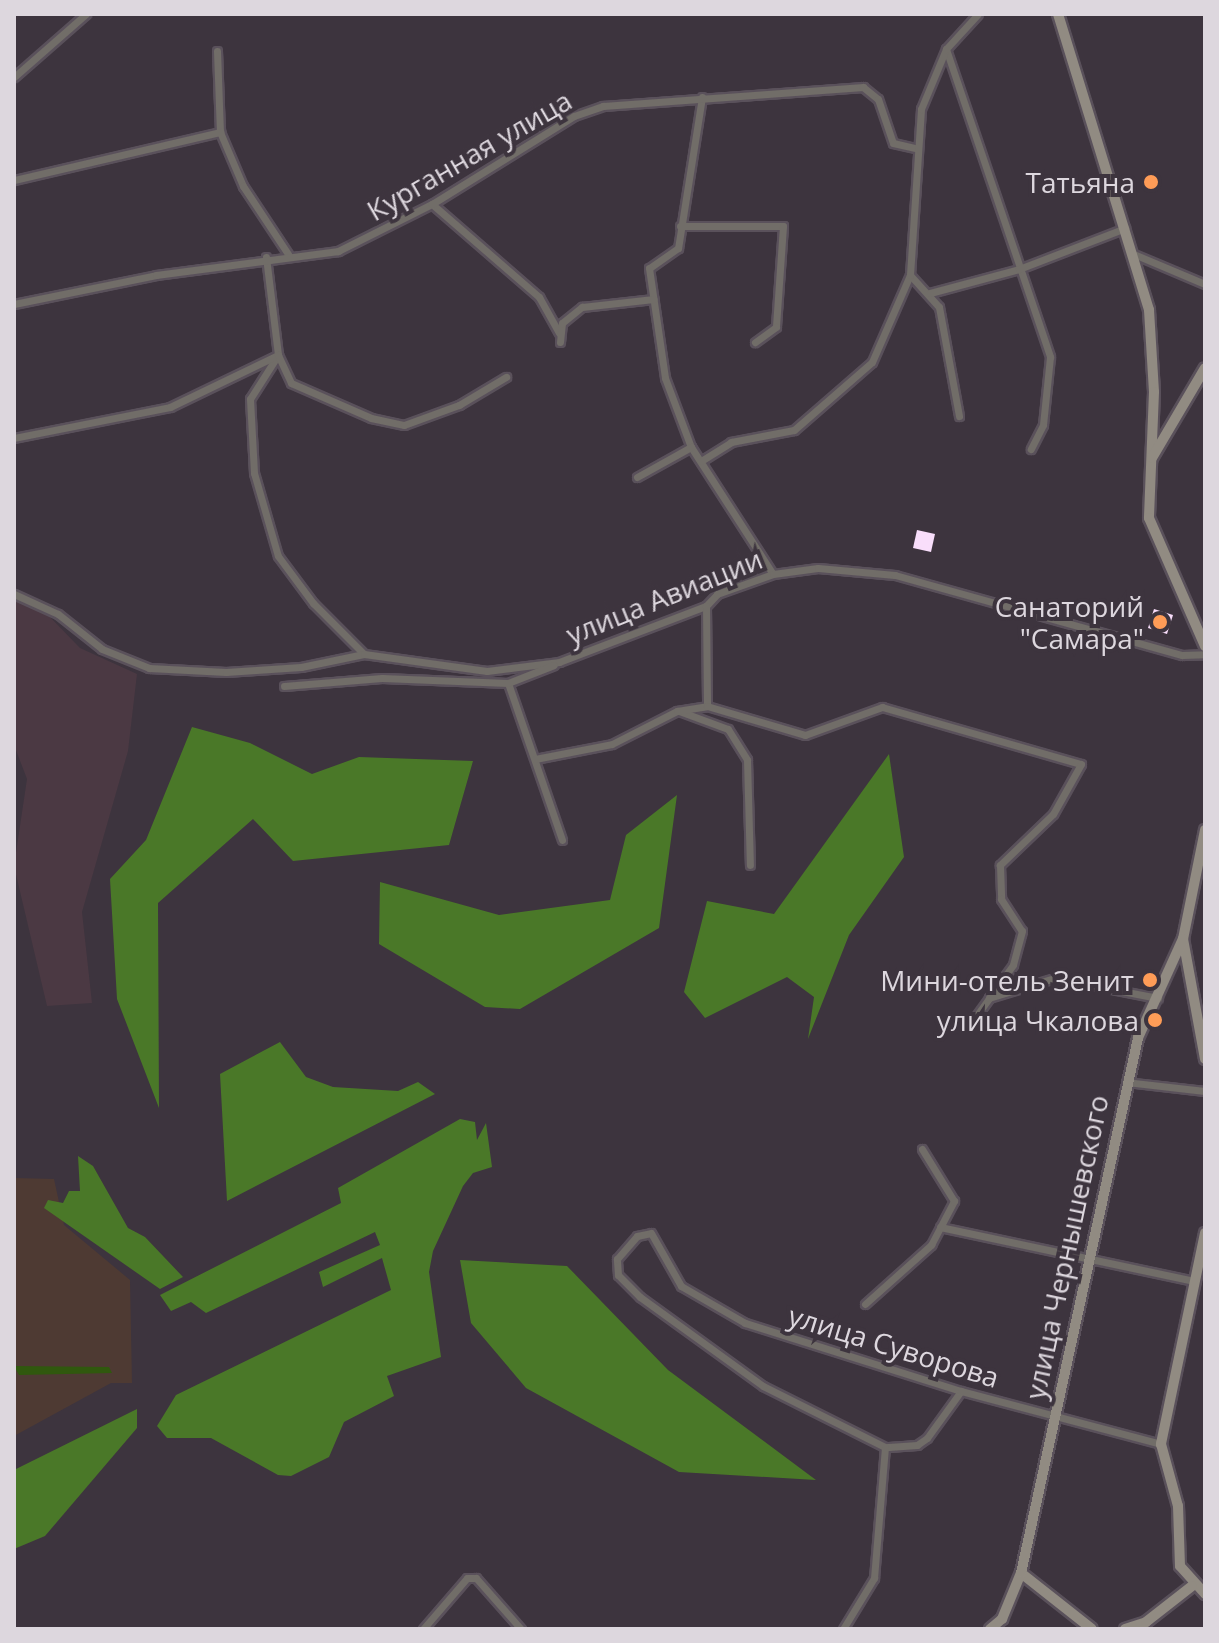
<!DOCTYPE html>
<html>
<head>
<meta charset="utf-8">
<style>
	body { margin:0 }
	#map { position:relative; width:1219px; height:1643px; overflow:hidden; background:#3d343e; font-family:"Open Sans",sans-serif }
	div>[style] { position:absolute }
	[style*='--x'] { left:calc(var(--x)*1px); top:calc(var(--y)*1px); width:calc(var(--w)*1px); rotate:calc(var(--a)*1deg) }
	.industrial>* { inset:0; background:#4b3943 }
	.medical>* { inset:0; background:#4e3a33 }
	.green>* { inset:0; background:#30580e }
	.forest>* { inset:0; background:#4a7828 }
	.building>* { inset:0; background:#f9defb }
	.roads { filter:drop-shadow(2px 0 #5a515b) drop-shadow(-2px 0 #5a515b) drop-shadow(0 2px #5a515b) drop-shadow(0 -2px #5a515b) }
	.street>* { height:7px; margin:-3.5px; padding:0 3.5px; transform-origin:3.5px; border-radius:3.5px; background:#716d68 }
	.secondary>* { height:10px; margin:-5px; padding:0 5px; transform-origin:5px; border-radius:5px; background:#918b82 }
	.dots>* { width:22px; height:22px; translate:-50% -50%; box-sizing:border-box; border:4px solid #3d343e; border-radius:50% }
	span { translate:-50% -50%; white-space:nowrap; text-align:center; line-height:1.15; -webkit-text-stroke:8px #3d343e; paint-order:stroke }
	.street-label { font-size:28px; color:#ddd7de }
	.poi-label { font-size:28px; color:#ddd7de }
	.right { translate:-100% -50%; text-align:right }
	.frame { position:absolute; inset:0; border:16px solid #ddd7de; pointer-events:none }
</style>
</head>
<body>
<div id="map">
	<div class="industrial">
		<div style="clip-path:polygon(14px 600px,49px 616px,80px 648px,137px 674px,128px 751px,82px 912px,92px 1003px,47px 1006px,14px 866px,27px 779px,14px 745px)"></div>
	</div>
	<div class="medical">
		<div style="clip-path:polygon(14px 1178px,54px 1179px,64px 1225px,130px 1280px,132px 1383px,111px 1383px,14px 1436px)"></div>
	</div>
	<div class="green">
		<div style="clip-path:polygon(14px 1366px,109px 1367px,112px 1373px,19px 1375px)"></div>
	</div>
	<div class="forest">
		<div style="clip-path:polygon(192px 727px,250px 743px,312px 774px,359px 757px,473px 761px,449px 845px,293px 861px,253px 819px,158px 903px,159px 1108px,117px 999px,110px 879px,146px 840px)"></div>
		<div style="clip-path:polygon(889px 754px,904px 857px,849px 935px,808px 1039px,814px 997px,787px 977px,705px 1018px,684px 992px,707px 901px,774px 914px)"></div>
		<div style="clip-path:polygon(677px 795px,659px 928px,520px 1009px,485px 1007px,379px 944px,380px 882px,499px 915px,610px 900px,626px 835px)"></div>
		<div style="clip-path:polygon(280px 1042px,306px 1077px,333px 1087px,398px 1091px,418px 1082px,435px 1094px,227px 1201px,220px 1074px)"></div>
		<div style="clip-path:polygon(460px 1119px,475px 1122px,477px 1140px,486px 1123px,492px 1167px,473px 1173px,463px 1186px,433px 1251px,429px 1272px,441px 1357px,387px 1376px,394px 1396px,344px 1422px,329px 1457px,291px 1476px,278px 1475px,211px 1438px,167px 1438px,157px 1426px,176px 1395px,391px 1290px,382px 1258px,323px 1287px,319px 1272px,380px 1245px,375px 1232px,206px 1313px,191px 1302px,171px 1311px,160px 1295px,341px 1203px,338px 1188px)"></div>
		<div style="clip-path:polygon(78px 1156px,93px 1166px,128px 1228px,145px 1237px,183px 1277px,160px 1289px,44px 1208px,48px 1200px,63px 1203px,69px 1191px,80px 1191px)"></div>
		<div style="clip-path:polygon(460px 1260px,567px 1266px,668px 1370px,816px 1480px,679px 1472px,526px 1388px,471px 1323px)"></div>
		<div style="clip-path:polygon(137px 1409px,137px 1428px,45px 1536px,14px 1549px,14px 1470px)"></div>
	</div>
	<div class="building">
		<div style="clip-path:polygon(917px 530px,935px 534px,931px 552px,913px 548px)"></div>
		<div style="clip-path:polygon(1154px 609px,1173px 615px,1167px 634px,1148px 628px)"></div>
	</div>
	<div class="roads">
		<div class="street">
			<div style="--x:946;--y:49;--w:325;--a:71.3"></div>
			<div style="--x:1050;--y:357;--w:68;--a:95.9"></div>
			<div style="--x:1043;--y:425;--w:27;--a:117"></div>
			<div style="--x:217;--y:51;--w:81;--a:87.9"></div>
			<div style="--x:220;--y:132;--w:59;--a:66.9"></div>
			<div style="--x:243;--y:186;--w:82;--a:56.5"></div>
			<div style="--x:14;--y:77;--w:96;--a:-41.2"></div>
			<div style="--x:702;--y:97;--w:153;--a:99"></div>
			<div style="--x:678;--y:248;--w:35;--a:145"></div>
			<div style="--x:649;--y:268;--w:111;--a:81.7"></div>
			<div style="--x:665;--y:378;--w:74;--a:69.4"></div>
			<div style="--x:691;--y:447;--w:151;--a:57.2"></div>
			<div style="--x:14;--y:180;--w:212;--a:-13.1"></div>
			<div style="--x:432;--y:204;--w:142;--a:41"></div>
			<div style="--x:539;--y:297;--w:41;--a:60.9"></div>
			<div style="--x:680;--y:226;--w:103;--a:0"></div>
			<div style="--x:783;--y:226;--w:101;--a:94"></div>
			<div style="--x:776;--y:327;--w:26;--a:144"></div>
			<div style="--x:1136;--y:255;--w:75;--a:22.8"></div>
			<div style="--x:266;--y:257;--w:99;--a:83"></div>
			<div style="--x:278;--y:355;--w:52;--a:122.5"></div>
			<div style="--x:250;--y:399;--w:74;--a:86.9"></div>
			<div style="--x:254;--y:473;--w:86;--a:73.9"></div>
			<div style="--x:278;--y:556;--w:59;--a:53.3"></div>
			<div style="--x:313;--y:603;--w:72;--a:45"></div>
			<div style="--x:910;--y:275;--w:43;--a:47.8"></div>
			<div style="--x:939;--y:307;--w:111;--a:79.6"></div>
			<div style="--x:930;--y:293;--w:92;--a:-15.1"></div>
			<div style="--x:1019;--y:269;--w:114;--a:-21.1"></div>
			<div style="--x:14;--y:304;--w:145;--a:-11.5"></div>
			<div style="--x:156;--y:275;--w:184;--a:-7.5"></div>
			<div style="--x:338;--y:251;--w:105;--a:-26.6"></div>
			<div style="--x:432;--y:204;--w:167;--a:-31.8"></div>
			<div style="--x:574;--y:116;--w:31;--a:-19"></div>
			<div style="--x:603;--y:106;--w:261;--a:-4.2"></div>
			<div style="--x:863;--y:87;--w:19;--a:39"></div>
			<div style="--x:878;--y:99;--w:46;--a:71.2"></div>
			<div style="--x:893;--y:143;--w:23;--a:13"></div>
			<div style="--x:560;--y:342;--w:19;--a:-84"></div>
			<div style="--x:562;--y:323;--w:26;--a:-39"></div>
			<div style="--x:582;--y:307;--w:72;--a:-6.3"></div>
			<div style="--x:14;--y:438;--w:159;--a:-11.2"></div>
			<div style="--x:170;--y:407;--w:120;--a:-25.7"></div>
			<div style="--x:278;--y:355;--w:31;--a:65"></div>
			<div style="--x:291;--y:383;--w:87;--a:23.6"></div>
			<div style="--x:371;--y:418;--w:34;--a:12"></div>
			<div style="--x:404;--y:425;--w:59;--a:-20"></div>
			<div style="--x:459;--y:405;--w:55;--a:-30.8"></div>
			<div style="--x:701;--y:461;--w:36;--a:-32"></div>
			<div style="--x:731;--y:442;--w:64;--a:-10.8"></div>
			<div style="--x:794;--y:430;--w:103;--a:-41.1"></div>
			<div style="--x:872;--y:362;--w:95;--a:-66.4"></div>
			<div style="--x:910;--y:275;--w:166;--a:-86.2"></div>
			<div style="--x:921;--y:109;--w:65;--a:-67.4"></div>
			<div style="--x:946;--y:49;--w:47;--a:-47.6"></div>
			<div style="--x:637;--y:477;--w:62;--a:-29.1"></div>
			<div style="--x:14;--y:594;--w:48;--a:24.4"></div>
			<div style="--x:58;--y:614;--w:56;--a:38.5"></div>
			<div style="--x:102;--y:649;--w:51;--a:22"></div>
			<div style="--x:149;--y:668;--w:77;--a:3"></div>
			<div style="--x:226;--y:672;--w:75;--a:-3.8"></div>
			<div style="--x:301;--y:667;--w:64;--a:-11.7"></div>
			<div style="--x:364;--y:654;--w:124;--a:7.9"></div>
			<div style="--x:487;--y:671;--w:73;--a:-7.1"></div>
			<div style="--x:559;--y:662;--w:157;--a:-20.9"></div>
			<div style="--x:706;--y:606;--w:16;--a:-47"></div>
			<div style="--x:717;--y:594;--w:59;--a:-19.7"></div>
			<div style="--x:773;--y:574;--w:45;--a:-7.6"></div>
			<div style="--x:818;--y:568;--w:77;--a:5.2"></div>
			<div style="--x:895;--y:575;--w:298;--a:15.6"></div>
			<div style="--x:1182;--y:655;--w:23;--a:-2"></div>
			<div style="--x:706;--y:606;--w:100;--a:89.4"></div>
			<div style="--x:508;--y:683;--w:166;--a:71"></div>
			<div style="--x:284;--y:686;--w:98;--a:-4.7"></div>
			<div style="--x:382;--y:678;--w:126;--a:2.3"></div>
			<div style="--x:508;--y:683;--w:49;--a:-21.4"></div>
			<div style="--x:679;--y:711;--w:52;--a:20.2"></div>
			<div style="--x:728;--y:729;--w:36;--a:58"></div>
			<div style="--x:747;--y:760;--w:105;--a:88.4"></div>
			<div style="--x:535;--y:759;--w:78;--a:-11"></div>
			<div style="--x:612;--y:744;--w:73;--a:-26.9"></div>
			<div style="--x:677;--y:711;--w:30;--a:-9"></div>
			<div style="--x:707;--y:706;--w:102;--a:16.5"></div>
			<div style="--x:805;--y:735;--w:82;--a:-20"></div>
			<div style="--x:882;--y:707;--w:207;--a:16"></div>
			<div style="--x:1081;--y:764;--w:57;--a:119.2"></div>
			<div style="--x:1053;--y:814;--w:74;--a:136.1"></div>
			<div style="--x:1000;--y:865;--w:34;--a:88"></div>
			<div style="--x:1001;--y:899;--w:38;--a:57"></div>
			<div style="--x:1022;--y:931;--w:35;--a:105"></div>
			<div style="--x:1013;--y:965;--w:41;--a:126"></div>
			<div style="--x:974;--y:1019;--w:26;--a:-54"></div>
			<div style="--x:989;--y:998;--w:69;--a:-16.9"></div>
			<div style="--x:1055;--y:978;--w:105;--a:11"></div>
			<div style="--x:1126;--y:1082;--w:80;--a:6.5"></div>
			<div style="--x:940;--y:1227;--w:261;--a:12"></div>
			<div style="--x:865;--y:1304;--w:89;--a:-41.8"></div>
			<div style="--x:931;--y:1245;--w:50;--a:-62.4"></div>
			<div style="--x:954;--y:1201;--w:61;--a:-121.6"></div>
			<div style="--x:961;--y:1391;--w:58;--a:125.9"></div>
			<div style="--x:927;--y:1438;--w:12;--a:145"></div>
			<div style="--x:917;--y:1445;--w:32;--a:176"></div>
			<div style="--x:885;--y:1447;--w:136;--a:-153.4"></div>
			<div style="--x:763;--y:1386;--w:152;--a:-144.1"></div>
			<div style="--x:640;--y:1297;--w:31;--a:-135"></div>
			<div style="--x:618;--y:1275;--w:16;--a:-94"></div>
			<div style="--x:617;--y:1259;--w:30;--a:-49"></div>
			<div style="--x:637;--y:1236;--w:14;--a:-12"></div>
			<div style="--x:651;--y:1233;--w:61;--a:60.5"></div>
			<div style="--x:681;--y:1286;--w:74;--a:30"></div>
			<div style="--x:745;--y:1323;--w:226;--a:17.5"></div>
			<div style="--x:961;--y:1391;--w:207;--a:14.8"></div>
			<div style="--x:423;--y:1629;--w:67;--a:-49.2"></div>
			<div style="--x:467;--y:1578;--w:9;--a:0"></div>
			<div style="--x:476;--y:1578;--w:68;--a:48.6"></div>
			<div style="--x:843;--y:1629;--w:60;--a:-58.7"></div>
			<div style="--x:874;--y:1578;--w:131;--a:-85.2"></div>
		</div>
		<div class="secondary">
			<div style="--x:1058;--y:14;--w:310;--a:72.9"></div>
			<div style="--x:1149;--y:310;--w:82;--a:86.5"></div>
			<div style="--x:1154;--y:392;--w:126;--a:92.3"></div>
			<div style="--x:1149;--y:518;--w:140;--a:66.4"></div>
			<div style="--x:1152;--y:458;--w:104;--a:-59.5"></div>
			<div style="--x:1205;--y:830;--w:111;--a:101.4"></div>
			<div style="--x:1183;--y:939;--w:122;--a:79.6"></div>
			<div style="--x:1205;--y:1233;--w:216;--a:101.8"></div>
			<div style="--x:1161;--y:1444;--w:64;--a:74.7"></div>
			<div style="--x:1178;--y:1506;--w:60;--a:88.1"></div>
			<div style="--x:1180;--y:1566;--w:38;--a:48"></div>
			<div style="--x:1021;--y:1573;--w:90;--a:38.3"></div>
			<div style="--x:990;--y:1629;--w:16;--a:-40"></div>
			<div style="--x:1002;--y:1619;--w:50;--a:-67.6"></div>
			<div style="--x:1021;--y:1573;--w:548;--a:-77.66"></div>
			<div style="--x:1138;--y:1038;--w:109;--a:-65.6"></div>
			<div style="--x:1125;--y:1629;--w:22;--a:-18"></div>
			<div style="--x:1146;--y:1622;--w:58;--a:-38"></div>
		</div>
	</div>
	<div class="dots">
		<div style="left:1151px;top:182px;background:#fe9c57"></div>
		<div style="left:1160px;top:622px;background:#fe9c57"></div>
		<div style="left:1150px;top:980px;background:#fe9c57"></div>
		<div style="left:1155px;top:1020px;background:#fe9c57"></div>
	</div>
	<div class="street-label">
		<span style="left:469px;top:155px;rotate:-30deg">Курганная улица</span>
		<span style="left:664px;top:596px;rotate:-22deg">улица Авиации</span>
		<span style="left:1066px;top:1247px;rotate:-78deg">улица Чернышевского</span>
		<span style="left:894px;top:1346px;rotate:17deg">улица Суворова</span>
	</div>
	<div class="poi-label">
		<span class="right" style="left:1135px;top:182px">Татьяна</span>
		<span class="right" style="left:1144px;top:622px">Санаторий<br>"Самара"</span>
		<span class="right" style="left:1134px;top:980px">Мини-отель Зенит</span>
		<span class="right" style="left:1139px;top:1020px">улица Чкалова</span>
	</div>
	<div class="frame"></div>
</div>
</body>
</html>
